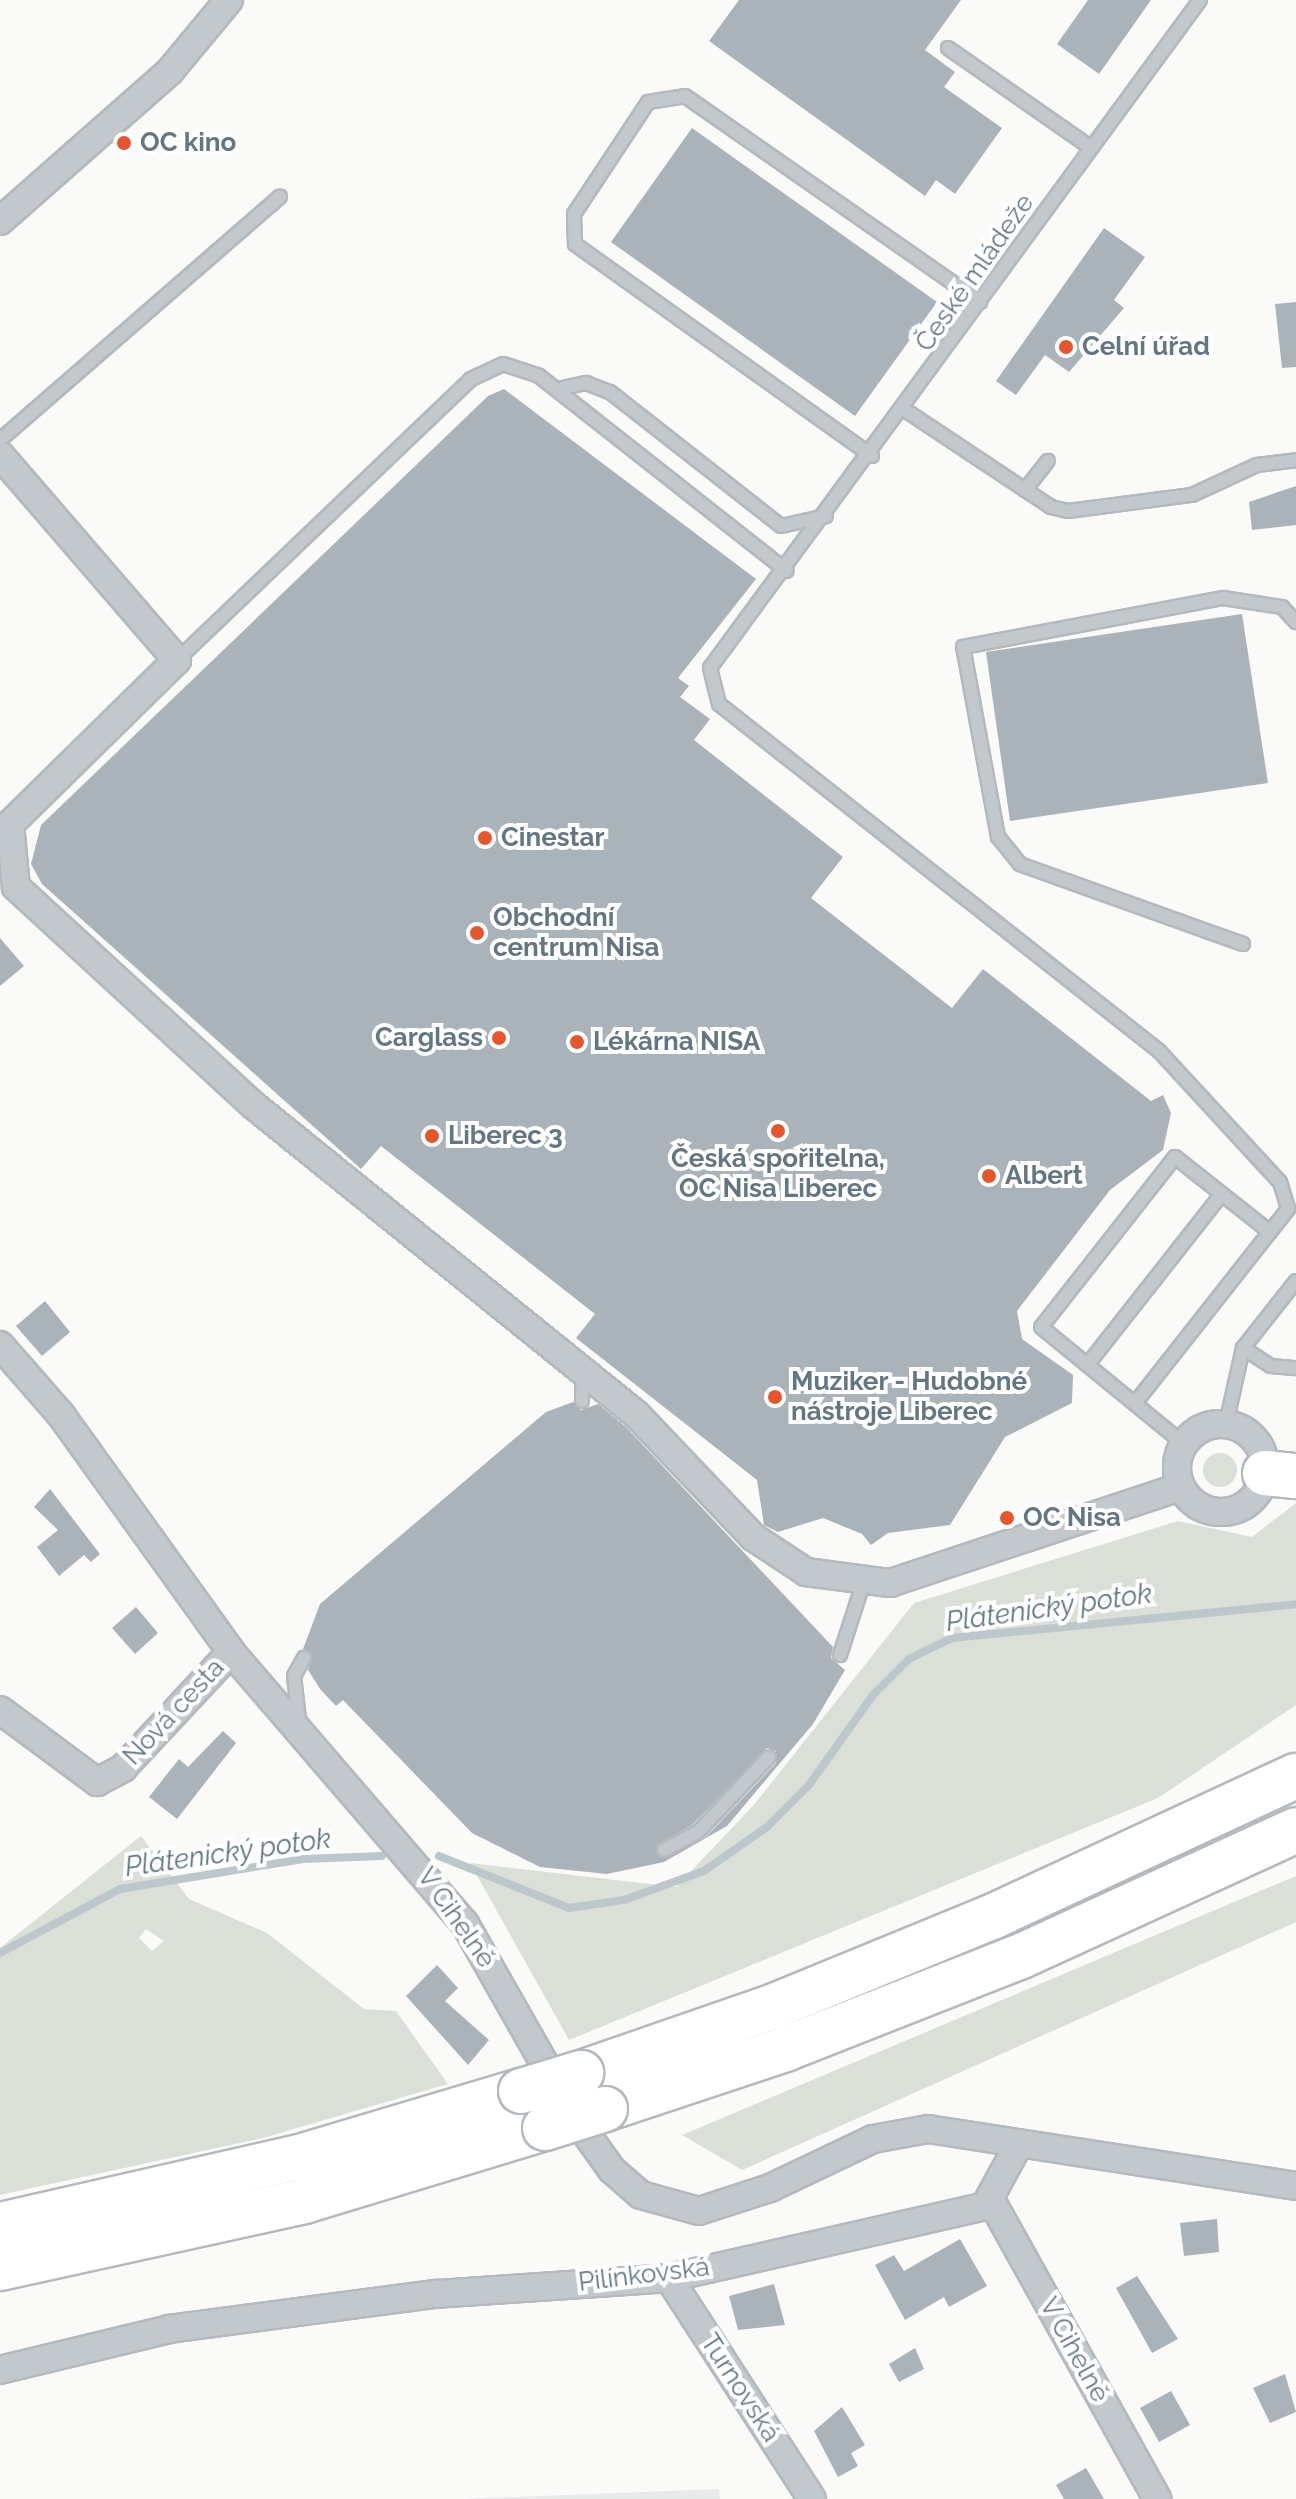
<!DOCTYPE html>
<html>
<head>
<meta charset="utf-8">
<style>
	body { margin:0 }
	#map { position:relative; width:1296px; height:2499px; overflow:hidden; background:#fafaf8; font-family:Raleway,sans-serif }
	div>[style] { position:absolute }
	[style*='--x'] { left:calc(var(--x)*1px); top:calc(var(--y)*1px); width:calc(var(--w)*1px); rotate:calc(var(--a)*1deg) }
	.built>* { inset:0; background:#e8e9e9 }
	.green>* { inset:0; background:#dadfd7 }
	.round { border-radius:50% }
	.stream>* { height:8px; margin:-4px; padding:0 4px; transform-origin:4px; border-radius:4px; background:#bbc7cb }
	.building>* { inset:0; background:#aab3b9 }
	.roads { filter:drop-shadow(2px 0 #b4b9bd) drop-shadow(-2px 0 #b4b9bd) drop-shadow(0 2px #b4b9bd) drop-shadow(0 -2px #b4b9bd) }
	.lane>* { height:12px; margin:-6px; padding:0 6px; transform-origin:6px; border-radius:6px; background:#c3c8cc }
	.street>* { height:26px; margin:-13px; padding:0 13px; transform-origin:13px; border-radius:13px; background:#c3c8cc }
	.street>.ring { margin:-13px; padding:0; box-sizing:content-box; background:none; border:26px solid #c3c8cc; border-radius:50% }
	.highway>* { height:44px; margin:-22px; padding:0 22px; transform-origin:22px; border-radius:22px; background:#fff }
	.bridges { filter:drop-shadow(2px 0 #b4b9bd) drop-shadow(-2px 0 #b4b9bd) drop-shadow(0 2px #b4b9bd) drop-shadow(0 -2px #b4b9bd) }
	.highway-bridge>* { height:44px; margin:-22px; padding:0 22px; transform-origin:22px; border-radius:22px; background:#fff }
	.dots>* { width:22px; height:22px; translate:-50% -50%; box-sizing:border-box; border:4px solid #fff; border-radius:50% }
	span { translate:-50% -50%; white-space:nowrap; text-align:center; line-height:1.15; -webkit-text-stroke:8px #fff; paint-order:stroke }
	.poi-label { font-size:26px; color:#657683; font-weight:700 }
	.left { translate:0 -50%; text-align:left }
	.right { translate:-100% -50%; text-align:right }
	.street-label { font-size:26px; color:#657683 }
	.water-label { font-size:28px; color:#60757c; font-style:italic }
</style>
</head>
<body>
<div id="map">
	<div class="built">
		<div style="clip-path:polygon(719px 2489px,720px 2499px,463px 2499px)"></div>
	</div>
	<div class="green">
		<div class="round" style="left:1203px;top:1453px;width:34px;height:34px"></div>
		<div style="clip-path:polygon(1296px 1503px,1296px 1705px,1158px 1798px,569px 2040px,470px 1863px,676px 1887px,753px 1806px,914px 1603px,1178px 1521px,1252px 1537px)"></div>
		<div style="clip-path:polygon(evenodd,141px 1836px,189px 1899px,267px 1933px,364px 2009px,396px 2011px,448px 2084px,263px 2138px,0 2195px,0 1948px,141px 1836px,146px 1929px,164px 1941px,152px 1951px,139px 1938px,146px 1929px)"></div>
		<div style="clip-path:polygon(1296px 1876px,1296px 1922px,742px 2170px,682px 2135px)"></div>
	</div>
	<div class="stream">
		<div style="--x:439;--y:1856;--w:140;--a:21.8"></div>
		<div style="--x:569;--y:1908;--w:56;--a:-8.3"></div>
		<div style="--x:624;--y:1900;--w:85;--a:-19.9"></div>
		<div style="--x:704;--y:1871;--w:77;--a:-34.9"></div>
		<div style="--x:767;--y:1827;--w:59;--a:-45"></div>
		<div style="--x:809;--y:1785;--w:110;--a:-54.6"></div>
		<div style="--x:873;--y:1695;--w:51;--a:-45"></div>
		<div style="--x:909;--y:1659;--w:48;--a:-26"></div>
		<div style="--x:952;--y:1638;--w:346;--a:-5.6"></div>
		<div style="--x:0;--y:1953;--w:136;--a:-28.1"></div>
		<div style="--x:120;--y:1889;--w:186;--a:-9.3"></div>
		<div style="--x:304;--y:1859;--w:78;--a:-2.2"></div>
	</div>
	<div class="building">
		<div style="clip-path:polygon(739px 0,961px 0,925px 50px,955px 72px,944px 87px,1002px 128px,955px 194px,936px 180px,925px 196px,709px 41px)"></div>
		<div style="clip-path:polygon(1088px 0,1151px 0,1099px 74px,1057px 44px)"></div>
		<div style="clip-path:polygon(692px 128px,937px 302px,855px 416px,611px 242px)"></div>
		<div style="clip-path:polygon(1104px 228px,1145px 257px,1114px 300px,1124px 308px,1069px 372px,1045px 355px,1016px 395px,996px 381px)"></div>
		<div style="clip-path:polygon(1296px 302px,1296px 367px,1282px 368px,1275px 304px)"></div>
		<div style="clip-path:polygon(504px 389px,756px 579px,678px 678px,689px 686px,680px 697px,710px 719px,694px 740px,843px 857px,811px 898px,952px 1008px,983px 969px,1151px 1101px,1163px 1095px,1171px 1113px,1163px 1150px,1110px 1190px,1017px 1311px,1022px 1339px,1073px 1375px,1072px 1403px,1005px 1437px,950px 1525px,888px 1533px,871px 1545px,862px 1534px,823px 1518px,778px 1532px,764px 1525px,757px 1480px,576px 1338px,595px 1314px,381px 1146px,361px 1169px,42px 884px,31px 864px,41px 825px,488px 396px)"></div>
		<div style="clip-path:polygon(1296px 486px,1296px 525px,1252px 530px,1249px 502px)"></div>
		<div style="clip-path:polygon(1242px 614px,1268px 783px,1010px 821px,986px 652px)"></div>
		<div style="clip-path:polygon(0 938px,24px 966px,0 986px)"></div>
		<div style="clip-path:polygon(45px 1301px,70px 1332px,42px 1356px,16px 1326px)"></div>
		<div style="clip-path:polygon(evenodd,573px 1402px,581px 1410px,598px 1404px,625px 1426px,833px 1647px,831px 1658px,845px 1670px,813px 1724px,727px 1826px,664px 1862px,607px 1874px,540px 1867px,472px 1833px,343px 1700px,336px 1706px,320px 1689px,308px 1670px,312px 1654px,303px 1649px,320px 1604px,546px 1412px,573px 1402px,767px 1748px,776px 1751px,776px 1763px,705px 1838px,659px 1857px,657px 1845px,692px 1825px,767px 1748px)"></div>
		<div style="clip-path:polygon(50px 1489px,100px 1554px,91px 1562px,84px 1555px,59px 1576px,37px 1547px,58px 1530px,34px 1507px)"></div>
		<div style="clip-path:polygon(136px 1607px,158px 1633px,135px 1654px,112px 1628px)"></div>
		<div style="clip-path:polygon(223px 1731px,236px 1743px,177px 1819px,149px 1797px,179px 1759px,188px 1767px)"></div>
		<div style="clip-path:polygon(437px 1965px,458px 1988px,445px 2001px,489px 2040px,468px 2065px,406px 1996px)"></div>
		<div style="clip-path:polygon(1217px 2219px,1219px 2252px,1184px 2256px,1180px 2223px)"></div>
		<div style="clip-path:polygon(960px 2239px,987px 2286px,949px 2307px,944px 2297px,905px 2320px,875px 2265px,894px 2255px,904px 2271px)"></div>
		<div style="clip-path:polygon(1137px 2276px,1178px 2339px,1152px 2353px,1116px 2288px)"></div>
		<div style="clip-path:polygon(774px 2284px,785px 2325px,738px 2330px,729px 2296px)"></div>
		<div style="clip-path:polygon(915px 2348px,924px 2369px,899px 2382px,889px 2364px)"></div>
		<div style="clip-path:polygon(1285px 2374px,1296px 2412px,1270px 2423px,1253px 2388px)"></div>
		<div style="clip-path:polygon(1171px 2391px,1190px 2425px,1159px 2442px,1140px 2408px)"></div>
		<div style="clip-path:polygon(842px 2407px,865px 2445px,851px 2453px,858px 2466px,838px 2477px,814px 2431px)"></div>
		<div style="clip-path:polygon(1086px 2468px,1104px 2499px,1064px 2499px,1056px 2485px)"></div>
	</div>
	<div class="roads">
		<div class="lane">
			<div style="--x:1200;--y:0;--w:828;--a:126.26"></div>
			<div style="--x:710;--y:668;--w:37;--a:76"></div>
			<div style="--x:719;--y:704;--w:560;--a:38.26"></div>
			<div style="--x:1159;--y:1051;--w:178;--a:47.3"></div>
			<div style="--x:1280;--y:1182;--w:28;--a:73"></div>
			<div style="--x:1288;--y:1209;--w:29;--a:128"></div>
			<div style="--x:948;--y:48;--w:173;--a:34.9"></div>
			<div style="--x:562;--y:388;--w:25;--a:-12"></div>
			<div style="--x:586;--y:383;--w:26;--a:21"></div>
			<div style="--x:610;--y:392;--w:217;--a:38.1"></div>
			<div style="--x:781;--y:526;--w:46;--a:-12.5"></div>
			<div style="--x:905;--y:410;--w:175;--a:33.6"></div>
			<div style="--x:1051;--y:507;--w:17;--a:13"></div>
			<div style="--x:1068;--y:511;--w:125;--a:-7.4"></div>
			<div style="--x:1192;--y:495;--w:72;--a:-24.8"></div>
			<div style="--x:1257;--y:465;--w:39;--a:-7"></div>
			<div style="--x:0;--y:440;--w:371;--a:-41"></div>
			<div style="--x:872;--y:456;--w:365;--a:-144.5"></div>
			<div style="--x:575;--y:244;--w:30;--a:-92"></div>
			<div style="--x:574;--y:214;--w:134;--a:-56.5"></div>
			<div style="--x:648;--y:102;--w:37;--a:-9"></div>
			<div style="--x:685;--y:96;--w:360;--a:34.9"></div>
			<div style="--x:1025;--y:490;--w:37;--a:-52"></div>
			<div style="--x:177;--y:660;--w:407;--a:-43.7"></div>
			<div style="--x:471;--y:379;--w:35;--a:-25"></div>
			<div style="--x:503;--y:364;--w:38;--a:18"></div>
			<div style="--x:539;--y:376;--w:315;--a:38.2"></div>
			<div style="--x:1243;--y:944;--w:237;--a:-160.3"></div>
			<div style="--x:1020;--y:864;--w:35;--a:-129"></div>
			<div style="--x:998;--y:837;--w:193;--a:-100.4"></div>
			<div style="--x:963;--y:647;--w:265;--a:-10.7"></div>
			<div style="--x:1223;--y:598;--w:60;--a:8.7"></div>
			<div style="--x:1282;--y:607;--w:21;--a:47"></div>
			<div style="--x:1296;--y:1281;--w:85;--a:128.3"></div>
			<div style="--x:1243;--y:1348;--w:33;--a:33"></div>
			<div style="--x:1271;--y:1366;--w:25;--a:5"></div>
			<div style="--x:1088;--y:1364;--w:216;--a:-51.8"></div>
			<div style="--x:582;--y:1401;--w:26;--a:-88"></div>
			<div style="--x:1136;--y:1402;--w:216;--a:-51.8"></div>
			<div style="--x:1270;--y:1232;--w:121;--a:-141.7"></div>
			<div style="--x:1175;--y:1157;--w:216;--a:128.2"></div>
			<div style="--x:1041;--y:1327;--w:185;--a:39.3"></div>
			<div style="--x:1226;--y:1424;--w:78;--a:-77.4"></div>
			<div style="--x:840;--y:1655;--w:75;--a:-72.1"></div>
			<div style="--x:299;--y:1719;--w:43;--a:-96.6"></div>
			<div style="--x:294;--y:1676;--w:21;--a:-61"></div>
			<div style="--x:664;--y:1850;--w:38;--a:-28"></div>
			<div style="--x:698;--y:1832;--w:103;--a:-46.6"></div>
		</div>
		<div class="street">
			<div style="--x:0;--y:221;--w:227;--a:-41.4"></div>
			<div style="--x:170;--y:71;--w:92;--a:-50.3"></div>
			<div style="--x:0;--y:455;--w:271;--a:49.2"></div>
			<div style="--x:177;--y:660;--w:234;--a:135.5"></div>
			<div style="--x:10;--y:824;--w:63;--a:84.6"></div>
			<div style="--x:16;--y:887;--w:322;--a:42.6"></div>
			<div style="--x:253;--y:1105;--w:492;--a:38.9"></div>
			<div style="--x:636;--y:1414;--w:170;--a:46.4"></div>
			<div style="--x:753;--y:1537;--w:64;--a:33.4"></div>
			<div style="--x:806;--y:1572;--w:85;--a:7.5"></div>
			<div style="--x:890;--y:1583;--w:306;--a:-18.3"></div>
			<div style="--x:0;--y:1345;--w:93;--a:48.9"></div>
			<div style="--x:61;--y:1415;--w:292;--a:54.3"></div>
			<div style="--x:231;--y:1652;--w:359;--a:49.3"></div>
			<div style="--x:465;--y:1924;--w:227;--a:60.4"></div>
			<div style="--x:577;--y:2121;--w:60;--a:54.5"></div>
			<div style="--x:612;--y:2170;--w:38;--a:41"></div>
			<div style="--x:641;--y:2195;--w:60;--a:15.4"></div>
			<div style="--x:699;--y:2211;--w:75;--a:-17.9"></div>
			<div style="--x:770;--y:2188;--w:114;--a:-25.4"></div>
			<div style="--x:873;--y:2139;--w:56;--a:-10.3"></div>
			<div style="--x:928;--y:2129;--w:372;--a:8.8"></div>
			<div class="ring" style="left:1177px;top:1424px;width:62px;height:62px"></div>
			<div style="--x:0;--y:1710;--w:121;--a:36.6"></div>
			<div style="--x:97;--y:1782;--w:30;--a:-28"></div>
			<div style="--x:123;--y:1768;--w:158;--a:-47"></div>
			<div style="--x:992;--y:2202;--w:340;--a:60.9"></div>
			<div style="--x:669;--y:2278;--w:263;--a:57.1"></div>
			<div style="--x:0;--y:2370;--w:174;--a:-13.6"></div>
			<div style="--x:169;--y:2329;--w:269;--a:-7.5"></div>
			<div style="--x:436;--y:2294;--w:234;--a:-3.9"></div>
			<div style="--x:669;--y:2278;--w:324;--a:-12.8"></div>
			<div style="--x:985;--y:2206;--w:71;--a:-61.3"></div>
		</div>
		<div class="highway">
			<div style="--x:1265;--y:1473;--w:31;--a:6"></div>
			<div style="--x:581;--y:2073;--w:202;--a:-19.1"></div>
			<div style="--x:772;--y:2007;--w:240;--a:-22.3"></div>
			<div style="--x:994;--y:1916;--w:333;--a:-24.9"></div>
			<div style="--x:605;--y:2109;--w:190;--a:-18.4"></div>
			<div style="--x:785;--y:2049;--w:251;--a:-21.5"></div>
			<div style="--x:1019;--y:1957;--w:305;--a:-24.6"></div>
			<div style="--x:0;--y:2225;--w:303;--a:-12.8"></div>
			<div style="--x:296;--y:2158;--w:235;--a:-16.6"></div>
			<div style="--x:0;--y:2268;--w:311;--a:-12.4"></div>
			<div style="--x:304;--y:2201;--w:252;--a:-16.9"></div>
		</div>
	</div>
	<div class="bridges">
		<div class="highway-bridge">
			<div style="--x:521;--y:2091;--w:63;--a:-16.7"></div>
			<div style="--x:545;--y:2128;--w:63;--a:-17.6"></div>
		</div>
	</div>
	<div class="dots">
		<div style="left:124px;top:143px;background:#e4572e"></div>
		<div style="left:1066px;top:347px;background:#e4572e"></div>
		<div style="left:485px;top:838px;background:#e4572e"></div>
		<div style="left:477px;top:933px;background:#e4572e"></div>
		<div style="left:499px;top:1038px;background:#e4572e"></div>
		<div style="left:577px;top:1042px;background:#e4572e"></div>
		<div style="left:778px;top:1131px;background:#e4572e"></div>
		<div style="left:432px;top:1136px;background:#e4572e"></div>
		<div style="left:989px;top:1176px;background:#e4572e"></div>
		<div style="left:775px;top:1397px;background:#e4572e"></div>
		<div style="left:1007px;top:1518px;background:#e4572e"></div>
	</div>
	<div class="poi-label">
		<span class="left" style="left:140px;top:143px">OC kino</span>
		<span class="left" style="left:1082px;top:347px">Celní úřad</span>
		<span class="left" style="left:501px;top:838px">Cinestar</span>
		<span class="left" style="left:493px;top:933px">Obchodní<br>centrum Nisa</span>
		<span class="right" style="left:483px;top:1038px">Carglass</span>
		<span class="left" style="left:593px;top:1042px">Lékárna NISA</span>
		<span class="left" style="left:448px;top:1136px">Liberec 3</span>
		<span style="left:778px;top:1174px">Česká spořitelna,<br>OC Nisa Liberec</span>
		<span class="left" style="left:1005px;top:1176px">Albert</span>
		<span class="left" style="left:791px;top:1397px">Muziker - Hudobné<br>nástroje Liberec</span>
		<span class="left" style="left:1023px;top:1518px">OC Nisa</span>
	</div>
	<div class="street-label">
		<span style="left:975px;top:273px;rotate:-55deg">České mládeže</span>
		<span style="left:174px;top:1712px;rotate:-47deg">Nová cesta</span>
		<span style="left:456px;top:1918px;rotate:55deg">V Cihelně</span>
		<span style="left:644px;top:2275px;rotate:-7deg">Pilínkovská</span>
		<span style="left:1074px;top:2350px;rotate:61deg">V Cihelně</span>
		<span style="left:740px;top:2388px;rotate:57deg">Turnovská</span>
	</div>
	<div class="water-label">
		<span style="left:1049px;top:1608px;rotate:-8deg">Plátenický potok</span>
		<span style="left:228px;top:1853px;rotate:-8deg">Plátenický potok</span>
	</div>
</div>
</body>
</html>
